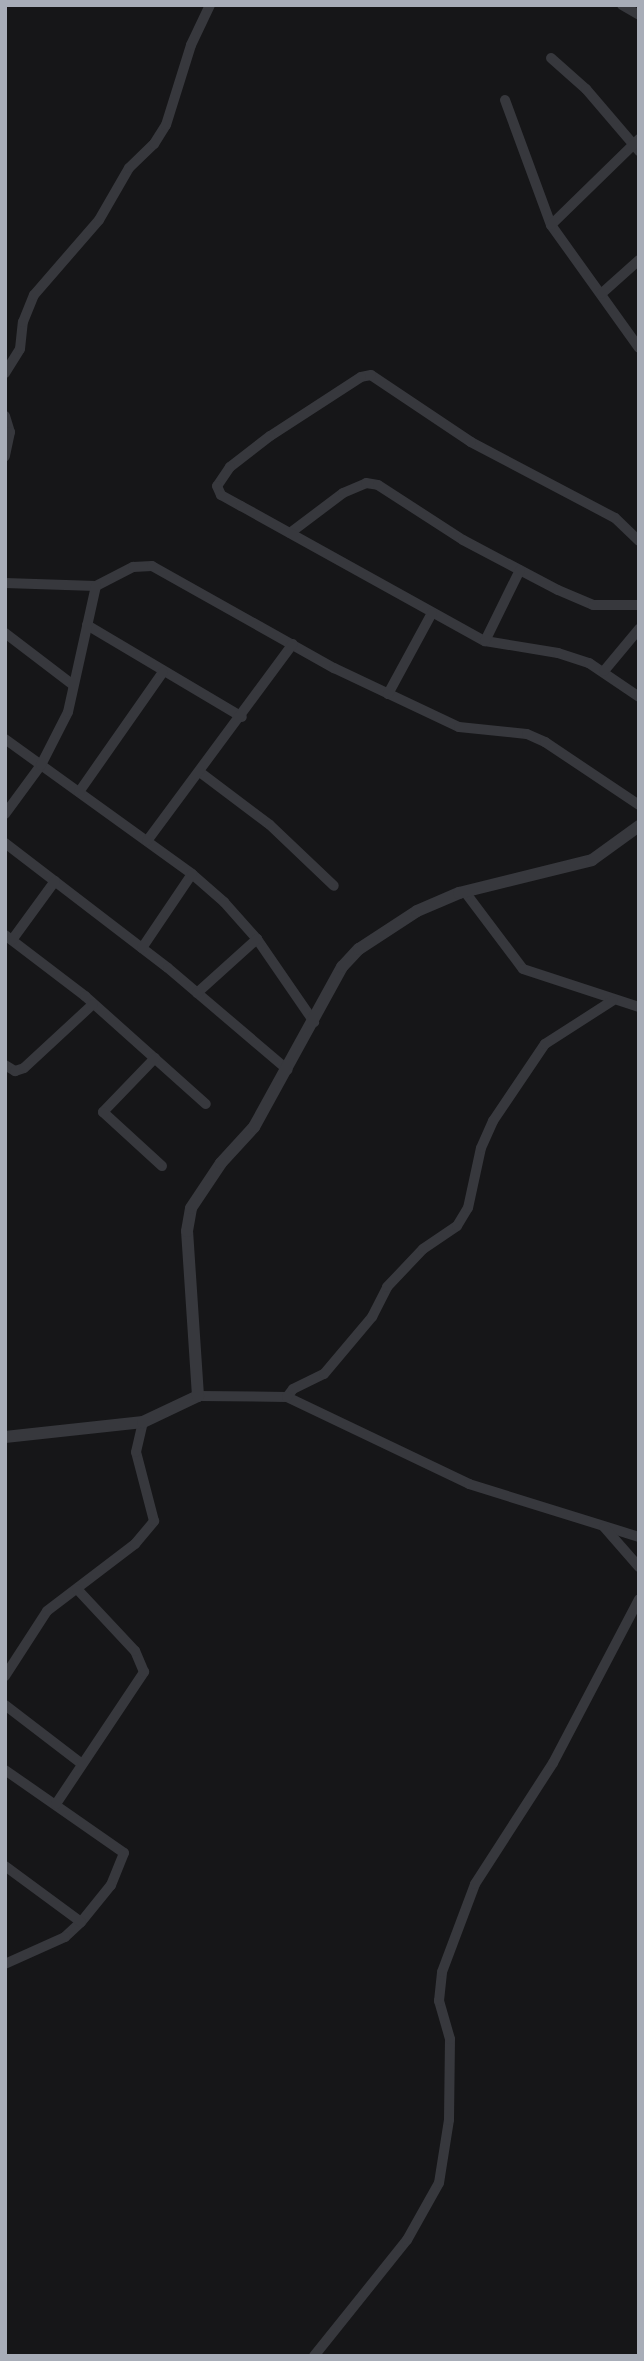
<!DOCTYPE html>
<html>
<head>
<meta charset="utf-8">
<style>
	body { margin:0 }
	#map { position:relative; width:644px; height:2361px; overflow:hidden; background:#161618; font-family:"Exo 2",sans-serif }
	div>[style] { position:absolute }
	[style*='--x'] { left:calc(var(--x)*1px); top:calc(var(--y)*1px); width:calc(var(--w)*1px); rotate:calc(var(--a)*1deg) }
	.minor>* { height:10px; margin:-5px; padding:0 5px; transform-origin:5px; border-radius:5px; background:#37383d }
	.tertiary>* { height:12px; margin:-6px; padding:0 6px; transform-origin:6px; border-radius:6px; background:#37383d }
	span { translate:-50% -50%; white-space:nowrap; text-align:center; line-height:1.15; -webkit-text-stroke:5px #111113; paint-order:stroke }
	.frame { position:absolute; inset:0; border:7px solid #a8adb8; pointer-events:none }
</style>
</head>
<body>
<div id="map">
	<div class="minor">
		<div style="--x:622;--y:5;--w:20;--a:30"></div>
		<div style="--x:551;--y:58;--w:47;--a:41.5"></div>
		<div style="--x:586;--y:89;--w:82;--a:49.5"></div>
		<div style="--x:505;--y:100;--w:133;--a:69.8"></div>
		<div style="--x:551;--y:225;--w:151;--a:54.4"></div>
		<div style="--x:551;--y:225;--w:123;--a:-44.3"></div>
		<div style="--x:601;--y:294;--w:51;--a:-41.8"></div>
		<div style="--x:5;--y:373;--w:28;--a:-58"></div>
		<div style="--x:20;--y:349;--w:27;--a:-84"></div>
		<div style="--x:23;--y:322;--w:29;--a:-68"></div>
		<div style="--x:34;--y:295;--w:99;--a:-49.1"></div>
		<div style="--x:99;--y:220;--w:60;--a:-60"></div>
		<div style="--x:129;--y:168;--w:35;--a:-44"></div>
		<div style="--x:154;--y:144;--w:22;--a:-58"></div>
		<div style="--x:166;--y:125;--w:84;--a:-72.6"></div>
		<div style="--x:191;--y:45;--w:44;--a:-64.6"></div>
		<div style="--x:5;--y:416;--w:17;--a:73"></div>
		<div style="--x:10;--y:432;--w:25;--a:102"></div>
		<div style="--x:290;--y:533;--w:66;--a:-37"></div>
		<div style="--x:343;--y:493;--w:25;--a:-23"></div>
		<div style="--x:366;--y:483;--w:12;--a:9"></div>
		<div style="--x:378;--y:485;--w:101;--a:32.9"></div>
		<div style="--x:463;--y:540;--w:107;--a:27.8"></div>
		<div style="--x:558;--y:590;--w:38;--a:23"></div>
		<div style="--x:593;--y:605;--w:46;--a:0"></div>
		<div style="--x:639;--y:541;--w:33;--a:-136"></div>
		<div style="--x:615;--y:518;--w:163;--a:-152.2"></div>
		<div style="--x:471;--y:442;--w:120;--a:-146.2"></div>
		<div style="--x:371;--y:375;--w:10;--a:169"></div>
		<div style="--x:361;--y:377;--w:108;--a:147"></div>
		<div style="--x:270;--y:436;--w:51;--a:142.2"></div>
		<div style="--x:230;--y:467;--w:23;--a:124"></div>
		<div style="--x:217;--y:486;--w:10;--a:66"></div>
		<div style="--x:221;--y:495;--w:23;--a:29"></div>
		<div style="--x:241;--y:506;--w:279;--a:29"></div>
		<div style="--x:485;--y:641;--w:74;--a:9.3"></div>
		<div style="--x:558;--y:653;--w:33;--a:18"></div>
		<div style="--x:589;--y:663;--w:60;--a:34.2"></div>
		<div style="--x:5;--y:583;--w:91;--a:1.9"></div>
		<div style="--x:96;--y:586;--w:42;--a:-27.2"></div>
		<div style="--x:133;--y:567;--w:19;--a:-3"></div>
		<div style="--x:152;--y:566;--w:209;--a:29.3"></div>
		<div style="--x:334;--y:668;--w:138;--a:25.3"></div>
		<div style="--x:459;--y:727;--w:68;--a:5.9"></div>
		<div style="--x:527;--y:734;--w:20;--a:24"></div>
		<div style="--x:545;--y:742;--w:113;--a:33.8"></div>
		<div style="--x:87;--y:625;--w:180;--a:30.7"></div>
		<div style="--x:5;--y:633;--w:84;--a:37.3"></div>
		<div style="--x:485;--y:641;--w:79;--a:-63.8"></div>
		<div style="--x:604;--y:671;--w:55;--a:-50.2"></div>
		<div style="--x:388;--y:694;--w:92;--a:-61.5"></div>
		<div style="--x:5;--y:739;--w:231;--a:35.8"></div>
		<div style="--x:192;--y:874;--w:43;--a:41.2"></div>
		<div style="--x:224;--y:902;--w:50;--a:48.3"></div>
		<div style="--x:257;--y:939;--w:101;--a:55.5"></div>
		<div style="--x:201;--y:773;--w:86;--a:37"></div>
		<div style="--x:270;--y:825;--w:88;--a:43.6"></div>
		<div style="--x:79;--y:792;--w:146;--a:-55"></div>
		<div style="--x:5;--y:814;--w:61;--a:-53.7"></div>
		<div style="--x:41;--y:765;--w:59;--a:-63"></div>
		<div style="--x:68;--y:712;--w:129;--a:-77.5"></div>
		<div style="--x:147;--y:841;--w:245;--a:-53.5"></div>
		<div style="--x:5;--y:843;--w:205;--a:37.5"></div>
		<div style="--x:168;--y:968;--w:157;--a:40.4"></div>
		<div style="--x:465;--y:892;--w:96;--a:53"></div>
		<div style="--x:523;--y:969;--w:122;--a:18.1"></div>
		<div style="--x:5;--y:935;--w:101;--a:37.3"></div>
		<div style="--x:85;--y:996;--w:162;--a:41.8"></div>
		<div style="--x:12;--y:940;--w:73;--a:-53.9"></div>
		<div style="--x:142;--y:948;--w:89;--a:-56"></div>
		<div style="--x:197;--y:993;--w:81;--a:-42"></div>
		<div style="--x:155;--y:1058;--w:75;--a:133.9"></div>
		<div style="--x:103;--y:1112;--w:80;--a:42.5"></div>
		<div style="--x:5;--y:1065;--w:12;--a:31"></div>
		<div style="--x:15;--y:1071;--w:9;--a:-18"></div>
		<div style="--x:24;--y:1068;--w:94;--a:-42.8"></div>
		<div style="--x:198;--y:1396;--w:89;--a:0.6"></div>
		<div style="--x:287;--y:1397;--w:202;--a:25.5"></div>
		<div style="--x:469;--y:1484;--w:178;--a:17.3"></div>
		<div style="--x:287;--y:1397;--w:10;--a:-53"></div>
		<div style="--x:293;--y:1389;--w:34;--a:-26"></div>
		<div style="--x:324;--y:1374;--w:75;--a:-49.9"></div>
		<div style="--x:372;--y:1317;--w:34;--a:-63"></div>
		<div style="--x:387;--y:1287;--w:52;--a:-46.5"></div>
		<div style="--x:423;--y:1249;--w:41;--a:-34.1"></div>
		<div style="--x:457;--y:1226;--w:21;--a:-59"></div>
		<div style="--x:468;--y:1208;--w:61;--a:-77.8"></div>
		<div style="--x:481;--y:1148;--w:30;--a:-66"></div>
		<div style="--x:493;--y:1121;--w:93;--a:-56"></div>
		<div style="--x:545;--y:1044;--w:80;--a:-32.7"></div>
		<div style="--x:604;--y:1527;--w:53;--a:48.8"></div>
		<div style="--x:5;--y:1676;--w:77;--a:-57.1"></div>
		<div style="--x:47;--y:1611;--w:111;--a:-37.3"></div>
		<div style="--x:135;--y:1544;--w:30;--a:-50"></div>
		<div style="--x:154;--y:1521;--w:71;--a:-104.6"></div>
		<div style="--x:136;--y:1452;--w:31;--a:-77"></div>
		<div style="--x:5;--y:1705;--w:97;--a:37.5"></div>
		<div style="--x:5;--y:1770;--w:145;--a:34.9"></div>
		<div style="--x:124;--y:1853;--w:35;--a:112"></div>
		<div style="--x:111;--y:1885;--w:48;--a:129"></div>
		<div style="--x:81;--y:1922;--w:22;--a:137"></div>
		<div style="--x:65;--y:1937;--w:66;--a:155.8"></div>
		<div style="--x:56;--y:1804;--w:159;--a:-56.3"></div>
		<div style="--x:144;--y:1672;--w:23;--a:-113"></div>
		<div style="--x:135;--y:1651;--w:85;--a:-133.1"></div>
		<div style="--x:5;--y:1866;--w:94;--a:36.4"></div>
		<div style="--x:314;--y:2356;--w:149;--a:-51.3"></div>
		<div style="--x:407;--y:2240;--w:65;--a:-60.7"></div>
		<div style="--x:439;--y:2183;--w:64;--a:-81"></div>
		<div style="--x:449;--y:2120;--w:81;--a:-89.3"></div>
		<div style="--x:450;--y:2039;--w:40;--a:-106"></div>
		<div style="--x:439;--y:2001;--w:29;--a:-84"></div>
		<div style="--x:442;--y:1972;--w:94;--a:-69.4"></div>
		<div style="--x:475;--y:1884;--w:144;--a:-57.2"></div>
		<div style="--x:553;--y:1763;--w:185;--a:-62.3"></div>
	</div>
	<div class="tertiary">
		<div style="--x:5;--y:1437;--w:139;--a:-6.2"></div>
		<div style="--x:143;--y:1422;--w:61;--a:-25.3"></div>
		<div style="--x:198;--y:1396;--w:165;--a:-93.8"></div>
		<div style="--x:187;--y:1231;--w:23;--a:-80"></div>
		<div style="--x:191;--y:1208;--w:54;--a:-56.3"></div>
		<div style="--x:221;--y:1163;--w:49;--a:-47.5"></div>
		<div style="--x:254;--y:1127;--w:183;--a:-61.2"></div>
		<div style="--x:342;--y:967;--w:25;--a:-47"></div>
		<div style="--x:359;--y:949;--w:69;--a:-33.2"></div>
		<div style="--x:417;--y:911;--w:46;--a:-23.2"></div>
		<div style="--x:459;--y:893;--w:137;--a:-13.9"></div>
		<div style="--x:592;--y:860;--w:58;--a:-35.9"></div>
	</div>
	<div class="frame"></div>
</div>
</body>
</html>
